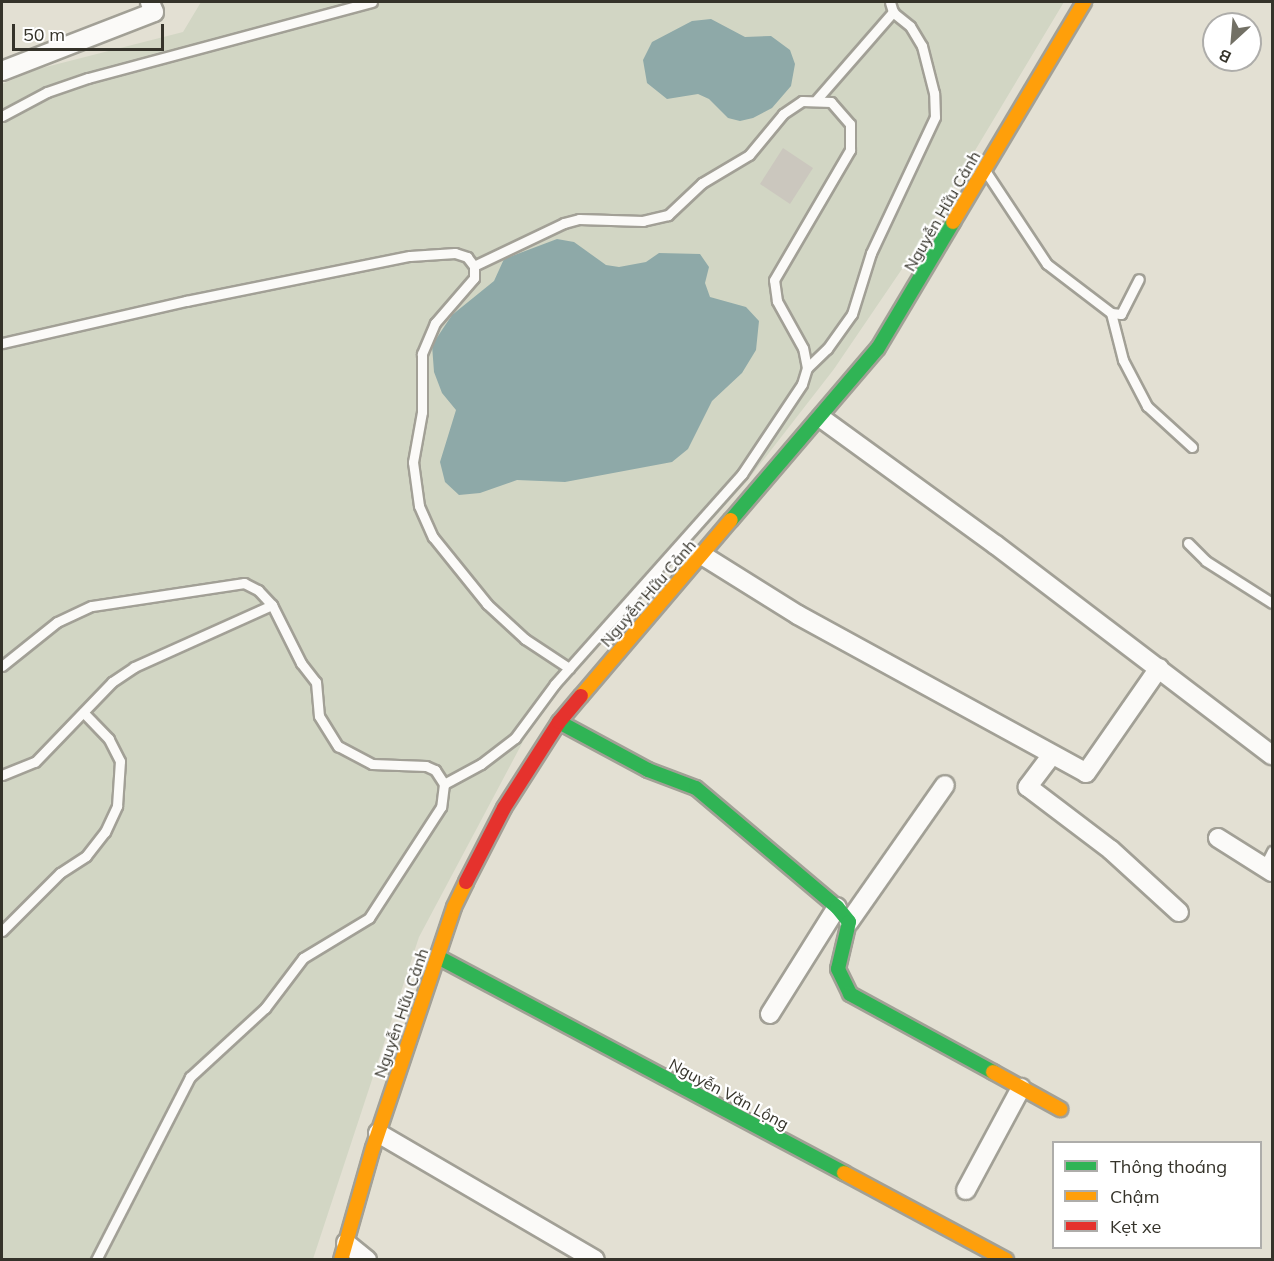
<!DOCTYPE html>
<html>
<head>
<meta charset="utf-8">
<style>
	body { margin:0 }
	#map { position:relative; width:1274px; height:1261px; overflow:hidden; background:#e3e0d3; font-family:Mulish,sans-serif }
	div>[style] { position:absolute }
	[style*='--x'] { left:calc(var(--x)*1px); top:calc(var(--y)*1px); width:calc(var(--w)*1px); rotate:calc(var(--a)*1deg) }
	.green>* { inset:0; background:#d2d6c4 }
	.water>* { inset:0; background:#8ea9a8 }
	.building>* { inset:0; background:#cbc7be }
	.roads { filter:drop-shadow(2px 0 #a2a096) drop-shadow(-2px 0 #a2a096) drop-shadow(0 2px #a2a096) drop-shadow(0 -2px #a2a096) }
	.lane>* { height:9px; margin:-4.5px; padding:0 4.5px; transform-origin:4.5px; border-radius:4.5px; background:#fbfaf8 }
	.street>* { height:18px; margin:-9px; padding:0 9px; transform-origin:9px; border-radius:9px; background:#fbfaf8 }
	.fast>* { height:14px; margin:-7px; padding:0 7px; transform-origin:7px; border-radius:7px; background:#30b455 }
	.slow>* { height:14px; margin:-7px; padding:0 7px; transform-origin:7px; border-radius:7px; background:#ff9f0a }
	.jam>* { height:14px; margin:-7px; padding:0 7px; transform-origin:7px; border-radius:7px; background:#e5322d }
	span { translate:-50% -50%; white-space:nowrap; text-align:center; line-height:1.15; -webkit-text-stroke:4.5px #fff; paint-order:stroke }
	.street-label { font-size:16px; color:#35332a }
	.frame { position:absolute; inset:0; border:3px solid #35332a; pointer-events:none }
	.legend { position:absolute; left:1052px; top:1141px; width:210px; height:108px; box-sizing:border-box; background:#fff; border:2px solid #aeadaa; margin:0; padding:8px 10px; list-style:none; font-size:18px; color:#35332a }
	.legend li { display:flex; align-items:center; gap:12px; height:30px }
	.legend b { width:30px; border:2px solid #aeadaa }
	.north { position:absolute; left:1202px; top:12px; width:60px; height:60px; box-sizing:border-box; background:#fff; border:2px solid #aeadaa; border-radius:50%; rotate:206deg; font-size:16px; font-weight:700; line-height:24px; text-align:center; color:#35332a }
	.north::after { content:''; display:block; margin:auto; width:21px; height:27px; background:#727065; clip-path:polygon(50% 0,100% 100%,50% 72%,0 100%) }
	.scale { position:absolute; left:12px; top:24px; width:152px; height:27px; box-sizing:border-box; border:3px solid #35332a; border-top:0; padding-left:8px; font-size:18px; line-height:21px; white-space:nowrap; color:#35332a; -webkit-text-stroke:4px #fff; paint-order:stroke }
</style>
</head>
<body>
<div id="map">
	<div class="green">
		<div style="clip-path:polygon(201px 2px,1064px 2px,919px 244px,834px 369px,747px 481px,563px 686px,527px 734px,419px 937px,313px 1259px,2px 1260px,2px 84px,38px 69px,183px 32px)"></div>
	</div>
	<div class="water">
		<div style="clip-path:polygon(711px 19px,745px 37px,771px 36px,790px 50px,795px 64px,791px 86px,772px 108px,753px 118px,740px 121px,728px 118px,709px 99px,698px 94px,667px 99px,647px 83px,643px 60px,652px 42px,692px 21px)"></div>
		<div style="clip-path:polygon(557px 239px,574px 242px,606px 265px,619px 267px,646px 262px,659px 253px,700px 254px,709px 267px,705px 283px,710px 297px,746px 307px,759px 321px,756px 350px,742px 373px,712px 401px,688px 449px,672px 462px,565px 482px,517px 480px,480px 493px,459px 495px,445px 482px,440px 462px,456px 410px,442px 393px,434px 372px,432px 345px,452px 315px,494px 281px,504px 259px)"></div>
	</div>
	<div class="building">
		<div style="clip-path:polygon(783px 148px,813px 168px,790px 204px,760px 184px)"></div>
	</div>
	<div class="roads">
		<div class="lane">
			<div style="--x:817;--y:99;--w:116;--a:-48.9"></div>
			<div style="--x:2;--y:116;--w:51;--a:-28.1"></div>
			<div style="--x:47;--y:92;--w:43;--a:-18.9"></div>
			<div style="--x:88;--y:78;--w:294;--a:-15"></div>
			<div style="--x:986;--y:172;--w:110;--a:56.5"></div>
			<div style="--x:1047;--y:264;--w:81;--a:37.4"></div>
			<div style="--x:1111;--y:313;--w:10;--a:6"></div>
			<div style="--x:1121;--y:314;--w:39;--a:-63"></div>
			<div style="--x:1111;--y:313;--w:49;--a:75.7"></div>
			<div style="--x:1123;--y:360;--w:52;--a:62.4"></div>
			<div style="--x:1147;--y:406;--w:61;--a:42.3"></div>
			<div style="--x:2;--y:343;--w:189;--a:-12.9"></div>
			<div style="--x:186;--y:301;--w:228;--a:-11.4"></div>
			<div style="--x:410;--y:256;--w:45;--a:-3.8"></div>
			<div style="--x:455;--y:253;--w:13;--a:18"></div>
			<div style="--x:467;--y:257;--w:11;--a:52"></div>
			<div style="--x:474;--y:266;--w:12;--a:90"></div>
			<div style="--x:474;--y:278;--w:60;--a:130.9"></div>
			<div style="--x:435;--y:323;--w:34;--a:113"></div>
			<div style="--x:422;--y:354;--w:58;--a:90"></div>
			<div style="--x:422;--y:412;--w:51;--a:100.2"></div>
			<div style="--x:413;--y:462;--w:44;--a:82.2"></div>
			<div style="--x:419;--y:506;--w:34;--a:66"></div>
			<div style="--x:433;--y:537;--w:86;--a:51.1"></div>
			<div style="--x:487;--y:604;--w:52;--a:42.6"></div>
			<div style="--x:525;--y:639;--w:53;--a:33.4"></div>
			<div style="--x:807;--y:368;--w:28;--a:-44"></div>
			<div style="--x:827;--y:349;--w:43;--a:-54.5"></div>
			<div style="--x:852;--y:314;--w:64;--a:-72.7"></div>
			<div style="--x:871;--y:253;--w:150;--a:-64.8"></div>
			<div style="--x:935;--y:117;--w:24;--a:-92"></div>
			<div style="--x:934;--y:93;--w:49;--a:-104.3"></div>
			<div style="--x:922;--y:46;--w:23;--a:-121"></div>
			<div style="--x:910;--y:26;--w:22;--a:-141"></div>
			<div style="--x:893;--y:12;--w:10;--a:-107"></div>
			<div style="--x:1188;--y:543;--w:25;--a:45"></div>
			<div style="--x:1206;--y:561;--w:78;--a:32.5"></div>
			<div style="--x:2;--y:666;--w:70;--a:-38.7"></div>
			<div style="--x:57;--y:622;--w:38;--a:-25"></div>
			<div style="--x:92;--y:606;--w:154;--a:-8.6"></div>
			<div style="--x:244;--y:583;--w:16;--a:27"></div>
			<div style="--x:258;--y:590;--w:21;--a:47"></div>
			<div style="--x:272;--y:605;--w:65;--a:63.4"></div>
			<div style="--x:301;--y:663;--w:24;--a:52"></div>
			<div style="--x:316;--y:682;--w:34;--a:85"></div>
			<div style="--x:319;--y:716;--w:36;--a:58"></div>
			<div style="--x:338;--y:746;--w:38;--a:28"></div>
			<div style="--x:372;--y:764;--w:54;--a:2.1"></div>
			<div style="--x:426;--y:766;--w:10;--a:24"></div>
			<div style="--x:435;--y:770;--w:17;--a:57"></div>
			<div style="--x:444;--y:784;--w:23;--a:97"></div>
			<div style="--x:441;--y:807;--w:132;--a:123"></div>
			<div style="--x:369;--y:918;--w:77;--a:148.8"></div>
			<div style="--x:303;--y:958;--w:63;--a:127.2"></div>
			<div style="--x:265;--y:1008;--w:102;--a:137.4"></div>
			<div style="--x:190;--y:1077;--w:206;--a:117.2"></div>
			<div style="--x:2;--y:775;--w:35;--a:-22"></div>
			<div style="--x:35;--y:762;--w:111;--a:-46.1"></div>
			<div style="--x:112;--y:682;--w:27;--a:-34"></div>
			<div style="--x:134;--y:667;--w:151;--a:-24.2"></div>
			<div style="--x:444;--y:784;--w:42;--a:-28.4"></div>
			<div style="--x:481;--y:764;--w:43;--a:-37.4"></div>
			<div style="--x:515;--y:738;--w:67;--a:-53.5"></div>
			<div style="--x:555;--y:684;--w:281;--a:-48.3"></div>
			<div style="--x:742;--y:474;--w:108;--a:-56.3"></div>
			<div style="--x:802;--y:384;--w:17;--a:-73"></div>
			<div style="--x:807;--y:368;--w:20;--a:-101"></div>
			<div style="--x:803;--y:348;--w:54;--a:-119"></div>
			<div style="--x:777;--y:301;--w:21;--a:-98"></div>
			<div style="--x:774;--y:280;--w:151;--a:-59.7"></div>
			<div style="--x:850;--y:150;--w:26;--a:-90"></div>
			<div style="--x:850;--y:124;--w:29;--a:-131"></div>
			<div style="--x:831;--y:102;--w:29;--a:-178"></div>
			<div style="--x:802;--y:101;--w:23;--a:146"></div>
			<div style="--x:783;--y:114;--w:53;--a:129.7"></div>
			<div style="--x:749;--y:155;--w:55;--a:149.2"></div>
			<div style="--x:702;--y:183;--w:47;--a:136.7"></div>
			<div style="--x:668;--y:215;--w:26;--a:167"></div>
			<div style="--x:643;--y:221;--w:64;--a:-178.2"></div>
			<div style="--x:579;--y:219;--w:16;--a:165"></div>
			<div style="--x:564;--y:223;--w:100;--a:154.5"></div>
			<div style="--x:1264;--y:867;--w:18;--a:-63"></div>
			<div style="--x:2;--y:931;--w:82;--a:-45"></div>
			<div style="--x:60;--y:873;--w:31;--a:-33"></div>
			<div style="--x:86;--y:856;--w:31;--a:-52"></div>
			<div style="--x:105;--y:832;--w:29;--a:-65"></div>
			<div style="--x:117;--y:806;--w:45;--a:-86.2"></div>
			<div style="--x:120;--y:761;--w:25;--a:-117"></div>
			<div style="--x:109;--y:739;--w:37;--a:-134"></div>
		</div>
		<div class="street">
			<div style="--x:2;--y:71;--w:163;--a:-21.2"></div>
			<div style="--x:154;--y:12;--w:11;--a:-112"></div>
			<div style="--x:821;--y:418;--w:216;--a:36"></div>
			<div style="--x:996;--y:545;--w:347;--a:37.3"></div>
			<div style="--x:702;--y:555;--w:113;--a:32"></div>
			<div style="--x:798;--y:615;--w:328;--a:28.7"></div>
			<div style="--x:1086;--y:773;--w:128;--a:-55.2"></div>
			<div style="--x:1051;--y:756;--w:39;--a:127"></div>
			<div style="--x:1028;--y:787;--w:104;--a:37.2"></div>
			<div style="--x:1111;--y:850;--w:92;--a:42.4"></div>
			<div style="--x:1218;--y:838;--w:64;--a:32.2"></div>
			<div style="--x:849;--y:922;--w:167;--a:-55"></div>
			<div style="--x:770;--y:1014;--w:126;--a:-57.9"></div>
			<div style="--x:378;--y:1133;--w:251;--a:30.3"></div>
			<div style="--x:966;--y:1190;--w:116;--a:-61.7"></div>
			<div style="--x:346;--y:1243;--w:27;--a:39"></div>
		</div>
		<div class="fast">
			<div style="--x:731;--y:520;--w:226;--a:-49.5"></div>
			<div style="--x:878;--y:348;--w:147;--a:-59.2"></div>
			<div style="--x:559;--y:722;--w:101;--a:28.3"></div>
			<div style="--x:648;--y:770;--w:51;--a:20.6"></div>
			<div style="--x:696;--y:788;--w:185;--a:40.2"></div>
			<div style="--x:837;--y:907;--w:19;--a:51"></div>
			<div style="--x:849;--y:922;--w:48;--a:103.2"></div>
			<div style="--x:838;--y:969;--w:28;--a:64"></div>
			<div style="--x:850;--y:994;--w:163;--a:28.6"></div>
			<div style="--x:438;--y:957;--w:460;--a:28"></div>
		</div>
		<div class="slow">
			<div style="--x:953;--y:222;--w:256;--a:-59.2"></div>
			<div style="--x:581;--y:696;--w:231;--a:-49.6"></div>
			<div style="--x:993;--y:1072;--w:77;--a:28.9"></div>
			<div style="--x:844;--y:1173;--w:184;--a:28.2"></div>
			<div style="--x:341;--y:1260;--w:116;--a:-74.1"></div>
			<div style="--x:373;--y:1148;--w:254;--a:-71.4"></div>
			<div style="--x:454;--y:907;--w:28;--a:-64"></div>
		</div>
		<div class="jam">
			<div style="--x:466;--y:882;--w:83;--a:-62.8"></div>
			<div style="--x:504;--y:808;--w:102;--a:-57.4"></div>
			<div style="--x:559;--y:722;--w:34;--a:-50"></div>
		</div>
	</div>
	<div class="street-label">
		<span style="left:942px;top:211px;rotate:-60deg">Nguyễn Hữu Cảnh</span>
		<span style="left:648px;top:593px;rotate:-49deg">Nguyễn Hữu Cảnh</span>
		<span style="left:401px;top:1013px;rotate:-71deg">Nguyễn Hữu Cảnh</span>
		<span style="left:729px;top:1094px;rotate:28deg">Nguyễn Văn Lộng</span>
	</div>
	<div class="frame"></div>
	<ul class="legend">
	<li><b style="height:8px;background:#30b455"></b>Thông thoáng</li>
	<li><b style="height:8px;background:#ff9f0a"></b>Chậm</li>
	<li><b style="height:8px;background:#e5322d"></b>Kẹt xe</li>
	</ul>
	<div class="north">B</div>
	<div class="scale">50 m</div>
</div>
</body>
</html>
